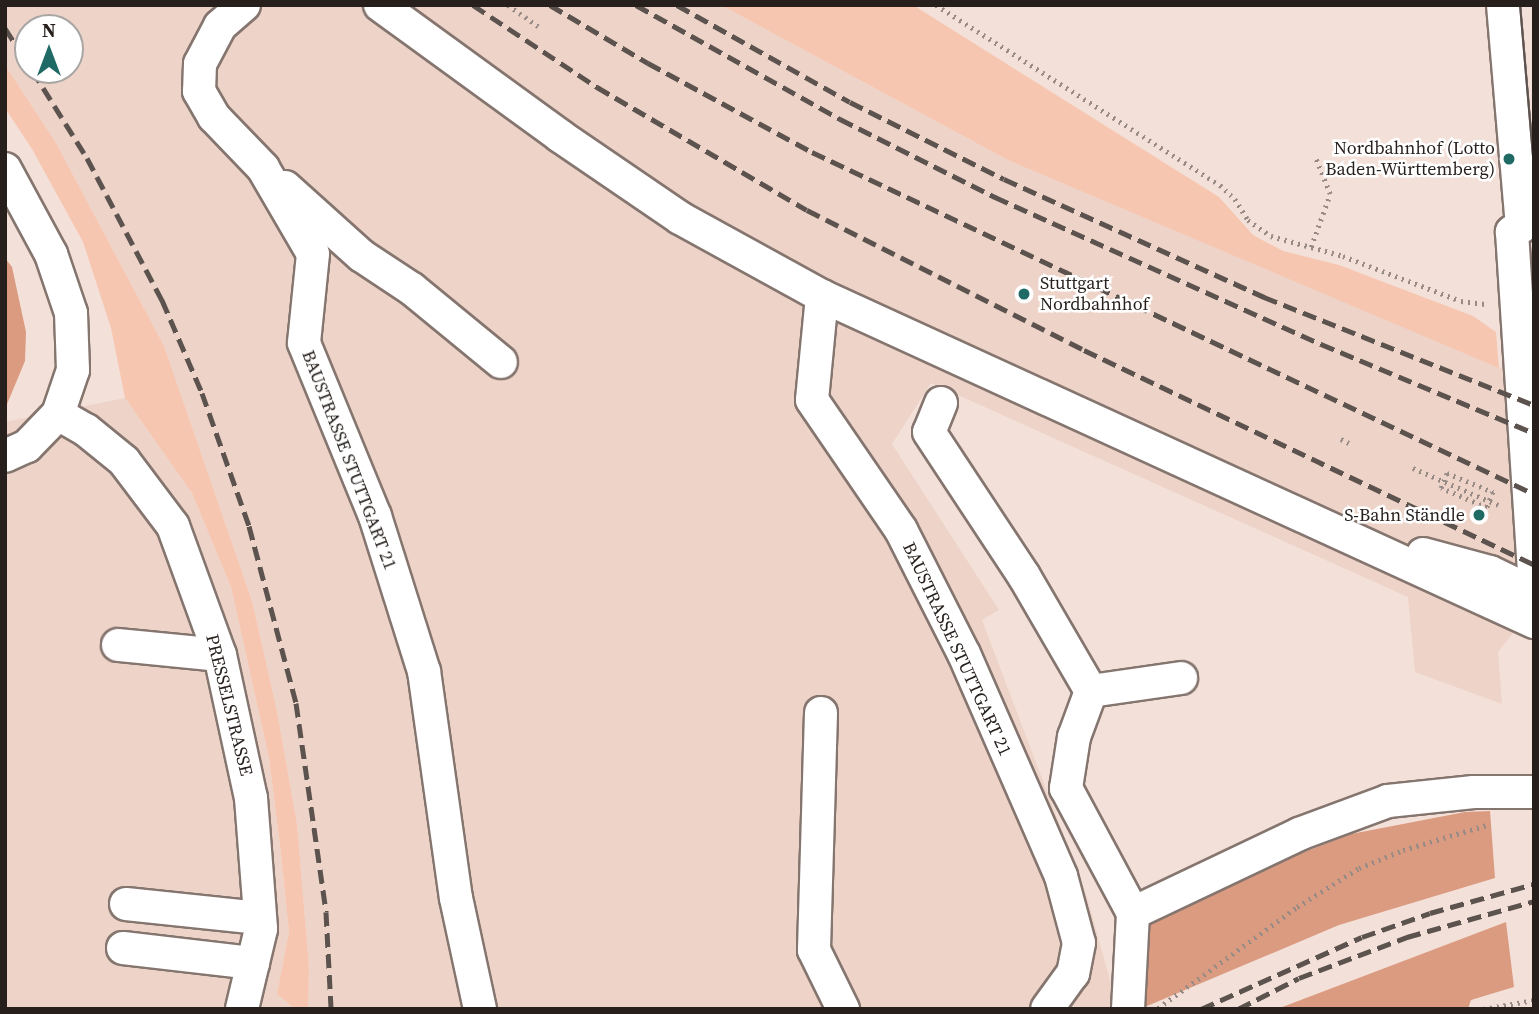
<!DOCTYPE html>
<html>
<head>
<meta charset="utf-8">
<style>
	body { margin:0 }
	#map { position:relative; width:1539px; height:1014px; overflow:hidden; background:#f3e1d9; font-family:"Source Serif 4",serif }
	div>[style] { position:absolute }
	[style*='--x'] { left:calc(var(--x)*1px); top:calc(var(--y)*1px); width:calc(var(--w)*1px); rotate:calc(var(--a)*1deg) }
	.built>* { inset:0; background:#edd3c8 }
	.green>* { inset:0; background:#f7c6b1 }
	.forest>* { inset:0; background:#db9b81 }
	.path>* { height:4.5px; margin-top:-2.25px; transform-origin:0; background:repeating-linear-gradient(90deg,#988a85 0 2px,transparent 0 7px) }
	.roads { filter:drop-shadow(2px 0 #85756f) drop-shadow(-2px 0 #85756f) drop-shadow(0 2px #85756f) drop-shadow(0 -2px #85756f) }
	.minor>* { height:32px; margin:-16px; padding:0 16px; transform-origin:16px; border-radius:16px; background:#fff }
	.tram>* { height:2px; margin:-1px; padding:0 1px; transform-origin:1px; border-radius:1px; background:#5c524e }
	.rail>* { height:5px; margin-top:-2.5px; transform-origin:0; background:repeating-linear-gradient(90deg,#5c524e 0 14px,transparent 0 21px) }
	.dots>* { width:19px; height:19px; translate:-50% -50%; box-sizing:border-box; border:4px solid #fff; border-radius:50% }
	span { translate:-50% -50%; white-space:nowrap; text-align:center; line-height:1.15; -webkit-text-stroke:5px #fff; paint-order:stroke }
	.poi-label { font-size:18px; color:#261f1c }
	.right { translate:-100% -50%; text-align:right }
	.left { translate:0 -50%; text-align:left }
	.street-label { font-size:18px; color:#261f1c }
	.frame { position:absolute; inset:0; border:7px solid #261f1c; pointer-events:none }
	.north { position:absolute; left:14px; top:14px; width:70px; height:70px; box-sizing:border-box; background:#fff; border:2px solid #a8a5a4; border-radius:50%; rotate:0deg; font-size:19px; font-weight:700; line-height:28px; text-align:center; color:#261f1c }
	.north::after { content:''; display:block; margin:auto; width:24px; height:32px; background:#1f6a65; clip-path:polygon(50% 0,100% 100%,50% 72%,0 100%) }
</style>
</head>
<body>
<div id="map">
	<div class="built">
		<div style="clip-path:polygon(evenodd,5px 5px,721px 5px,1008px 160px,1534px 382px,1517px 628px,1498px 652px,1502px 704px,1415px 672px,1408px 597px,931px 383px,892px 444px,999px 610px,982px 620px,1087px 897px,1118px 1009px,308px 1009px,309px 967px,297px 824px,277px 711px,252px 601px,164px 346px,56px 143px,5px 65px,5px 5px,28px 28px,70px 28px,70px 70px,28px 70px,28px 28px)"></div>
		<div style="clip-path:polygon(125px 398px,192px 493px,231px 587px,269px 758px,280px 845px,289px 932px,277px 994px,295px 1009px,5px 1009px,5px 422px)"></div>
	</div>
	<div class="green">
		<div style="clip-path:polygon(721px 5px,913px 5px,1219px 197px,1253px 235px,1283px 251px,1339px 265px,1473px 316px,1496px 332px,1499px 368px,1008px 160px)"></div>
		<div style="clip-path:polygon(5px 65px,56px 143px,164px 346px,252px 601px,277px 711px,297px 824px,309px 967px,308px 1009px,295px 1009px,277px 994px,289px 932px,280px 845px,269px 758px,231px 587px,192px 493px,125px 398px,111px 328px,83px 242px,32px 149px,5px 108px)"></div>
	</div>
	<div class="forest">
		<div style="clip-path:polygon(5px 258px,12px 267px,26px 332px,25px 361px,5px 409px)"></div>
		<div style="clip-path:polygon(1490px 811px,1495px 878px,1339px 925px,1140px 1009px,1152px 911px,1351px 834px,1465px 812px)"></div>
		<div style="clip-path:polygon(1506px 922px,1514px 987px,1471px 1000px,1468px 1009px,1277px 1009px)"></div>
	</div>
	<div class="path">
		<div style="--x:508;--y:5;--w:37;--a:35"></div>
		<div style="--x:936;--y:5;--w:336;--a:32.4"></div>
		<div style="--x:1220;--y:185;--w:21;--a:43"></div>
		<div style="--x:1235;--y:199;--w:25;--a:58"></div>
		<div style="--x:1248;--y:220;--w:28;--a:35"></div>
		<div style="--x:1271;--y:236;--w:75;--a:15.5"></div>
		<div style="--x:1343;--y:256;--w:126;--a:20.9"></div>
		<div style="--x:1461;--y:301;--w:26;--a:7"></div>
		<div style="--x:1311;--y:247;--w:56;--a:-70.3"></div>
		<div style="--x:1330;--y:194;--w:38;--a:-112"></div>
		<div style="--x:1341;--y:439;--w:9;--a:27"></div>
		<div style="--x:1413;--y:468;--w:93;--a:23.5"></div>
		<div style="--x:1447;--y:473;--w:50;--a:22.4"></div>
		<div style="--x:1493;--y:492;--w:17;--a:111"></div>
		<div style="--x:1487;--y:508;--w:50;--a:-156.5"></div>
		<div style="--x:1441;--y:488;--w:16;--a:-68"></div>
		<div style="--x:1158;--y:1008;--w:172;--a:-36"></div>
		<div style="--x:1297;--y:907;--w:73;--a:-32.2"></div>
		<div style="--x:1359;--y:868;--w:48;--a:-22.2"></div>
		<div style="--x:1403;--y:850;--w:91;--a:-16.6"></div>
		<div style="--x:1483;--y:1009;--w:52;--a:-10"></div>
	</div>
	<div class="roads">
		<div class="minor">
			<div style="--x:244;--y:5;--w:32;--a:139"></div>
			<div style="--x:220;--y:26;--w:43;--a:117.8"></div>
			<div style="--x:200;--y:64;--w:27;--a:92"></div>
			<div style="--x:199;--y:91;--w:30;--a:60"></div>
			<div style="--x:214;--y:117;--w:71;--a:46.1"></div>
			<div style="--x:263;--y:168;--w:99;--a:59.8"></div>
			<div style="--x:313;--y:254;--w:89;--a:95.8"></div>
			<div style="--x:304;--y:343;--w:187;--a:67.7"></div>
			<div style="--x:375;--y:516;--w:163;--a:72.5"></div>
			<div style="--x:424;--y:671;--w:229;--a:82"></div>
			<div style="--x:456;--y:898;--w:114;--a:77.8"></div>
			<div style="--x:380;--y:5;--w:223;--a:36"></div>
			<div style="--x:560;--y:136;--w:145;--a:34.3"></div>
			<div style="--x:680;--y:218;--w:162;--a:28.8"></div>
			<div style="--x:822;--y:296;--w:783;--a:24.6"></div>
			<div style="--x:1503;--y:5;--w:222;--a:85.1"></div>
			<div style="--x:5;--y:169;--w:97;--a:61.6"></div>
			<div style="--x:51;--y:254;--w:62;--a:71.3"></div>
			<div style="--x:71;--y:313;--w:57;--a:88"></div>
			<div style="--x:73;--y:370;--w:46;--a:108.8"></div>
			<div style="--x:58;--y:414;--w:45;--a:134.1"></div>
			<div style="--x:27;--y:446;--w:24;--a:156"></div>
			<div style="--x:285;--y:187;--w:103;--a:41.9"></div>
			<div style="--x:362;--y:256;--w:60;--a:33.4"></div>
			<div style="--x:412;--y:289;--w:115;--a:39.4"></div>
			<div style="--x:1522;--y:226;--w:12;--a:149"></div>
			<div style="--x:1512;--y:232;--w:340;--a:86.3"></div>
			<div style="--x:822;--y:296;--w:104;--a:95.5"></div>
			<div style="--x:812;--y:400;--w:158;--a:55.6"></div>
			<div style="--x:901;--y:530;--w:139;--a:63.1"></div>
			<div style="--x:964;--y:654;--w:242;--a:66.4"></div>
			<div style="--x:1061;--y:876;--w:69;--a:75"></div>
			<div style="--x:1079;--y:943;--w:31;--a:101"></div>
			<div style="--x:1073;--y:973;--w:44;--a:125.8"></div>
			<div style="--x:941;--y:403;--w:31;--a:112"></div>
			<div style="--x:929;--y:432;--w:173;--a:56.6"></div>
			<div style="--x:1024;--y:576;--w:133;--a:59.8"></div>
			<div style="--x:1091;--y:691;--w:49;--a:110.3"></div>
			<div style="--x:1074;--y:737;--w:52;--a:98.9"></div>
			<div style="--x:1066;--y:788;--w:142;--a:61.8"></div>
			<div style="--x:1133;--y:913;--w:184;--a:-25.4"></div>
			<div style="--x:1299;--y:834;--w:95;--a:-20.3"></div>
			<div style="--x:1388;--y:801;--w:86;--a:-6"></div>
			<div style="--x:1474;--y:792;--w:60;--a:0"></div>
			<div style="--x:58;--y:414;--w:32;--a:30"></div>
			<div style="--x:86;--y:430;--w:49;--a:39.2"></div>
			<div style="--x:124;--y:461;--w:81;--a:53"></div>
			<div style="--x:173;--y:526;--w:137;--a:70"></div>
			<div style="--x:220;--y:655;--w:146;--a:77.8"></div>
			<div style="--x:251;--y:798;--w:131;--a:85.6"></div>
			<div style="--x:261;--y:929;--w:82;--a:103.4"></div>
			<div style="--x:1423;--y:554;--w:69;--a:15"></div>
			<div style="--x:1490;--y:572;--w:49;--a:25.5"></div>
			<div style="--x:118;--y:645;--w:102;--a:5.6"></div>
			<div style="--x:1091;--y:691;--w:91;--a:-8.2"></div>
			<div style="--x:821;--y:713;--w:237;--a:91.7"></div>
			<div style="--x:814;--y:950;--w:66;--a:63.8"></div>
			<div style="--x:126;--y:904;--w:134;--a:6"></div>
			<div style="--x:123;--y:948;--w:131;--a:6.6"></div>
			<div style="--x:1128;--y:1009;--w:96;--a:-87"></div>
		</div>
	</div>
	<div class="tram">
		<div style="--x:1520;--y:5;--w:163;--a:85.1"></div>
	</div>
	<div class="rail">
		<div style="--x:473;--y:5;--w:149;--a:33.5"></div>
		<div style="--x:597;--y:87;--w:243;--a:30.4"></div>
		<div style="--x:807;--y:210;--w:310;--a:26.8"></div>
		<div style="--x:1084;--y:350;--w:499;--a:25.5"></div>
		<div style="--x:550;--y:5;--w:114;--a:30.6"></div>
		<div style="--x:648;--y:63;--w:187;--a:28.5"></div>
		<div style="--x:812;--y:152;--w:799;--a:25.35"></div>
		<div style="--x:636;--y:5;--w:234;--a:29.2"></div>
		<div style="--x:840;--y:119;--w:174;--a:26.7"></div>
		<div style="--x:995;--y:197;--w:358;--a:24.3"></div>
		<div style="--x:1321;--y:344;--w:231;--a:22.7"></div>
		<div style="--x:677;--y:5;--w:198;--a:29.3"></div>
		<div style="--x:850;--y:102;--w:172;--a:26.6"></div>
		<div style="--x:1004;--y:179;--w:286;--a:24.4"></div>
		<div style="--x:1264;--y:297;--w:291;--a:21.8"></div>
		<div style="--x:5;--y:28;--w:43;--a:57.4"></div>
		<div style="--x:32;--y:70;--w:104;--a:58"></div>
		<div style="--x:87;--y:158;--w:161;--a:62.2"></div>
		<div style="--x:162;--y:300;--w:101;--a:66.7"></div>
		<div style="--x:202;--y:393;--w:141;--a:70.5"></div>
		<div style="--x:249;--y:526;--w:183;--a:75.1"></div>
		<div style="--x:296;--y:703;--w:211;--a:81.8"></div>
		<div style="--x:326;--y:912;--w:97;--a:87"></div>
		<div style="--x:1201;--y:1009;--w:176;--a:-24.1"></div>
		<div style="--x:1362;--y:937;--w:72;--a:-19.4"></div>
		<div style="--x:1430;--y:913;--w:108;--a:-15.6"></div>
		<div style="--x:1238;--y:1009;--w:68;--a:-26.9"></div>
		<div style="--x:1299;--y:978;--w:116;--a:-20.8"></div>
		<div style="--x:1407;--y:937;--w:132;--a:-15.8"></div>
	</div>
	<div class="dots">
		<div style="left:1509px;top:159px;background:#1f6a65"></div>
		<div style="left:1024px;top:294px;background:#1f6a65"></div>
		<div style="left:1479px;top:515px;background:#1f6a65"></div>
	</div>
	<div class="poi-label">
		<span class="right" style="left:1495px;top:159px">Nordbahnhof (Lotto<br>Baden-Württemberg)</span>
		<span class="left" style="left:1040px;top:294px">Stuttgart<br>Nordbahnhof</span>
		<span class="right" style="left:1465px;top:515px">S-Bahn Ständle</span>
	</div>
	<div class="street-label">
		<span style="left:349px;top:460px;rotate:69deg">BAUSTRASSE STUTTGART 21</span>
		<span style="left:957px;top:649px;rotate:65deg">BAUSTRASSE STUTTGART 21</span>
		<span style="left:229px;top:705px;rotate:76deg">PRESSELSTRASSE</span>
	</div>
	<div class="frame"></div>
	<div class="north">N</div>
</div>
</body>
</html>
